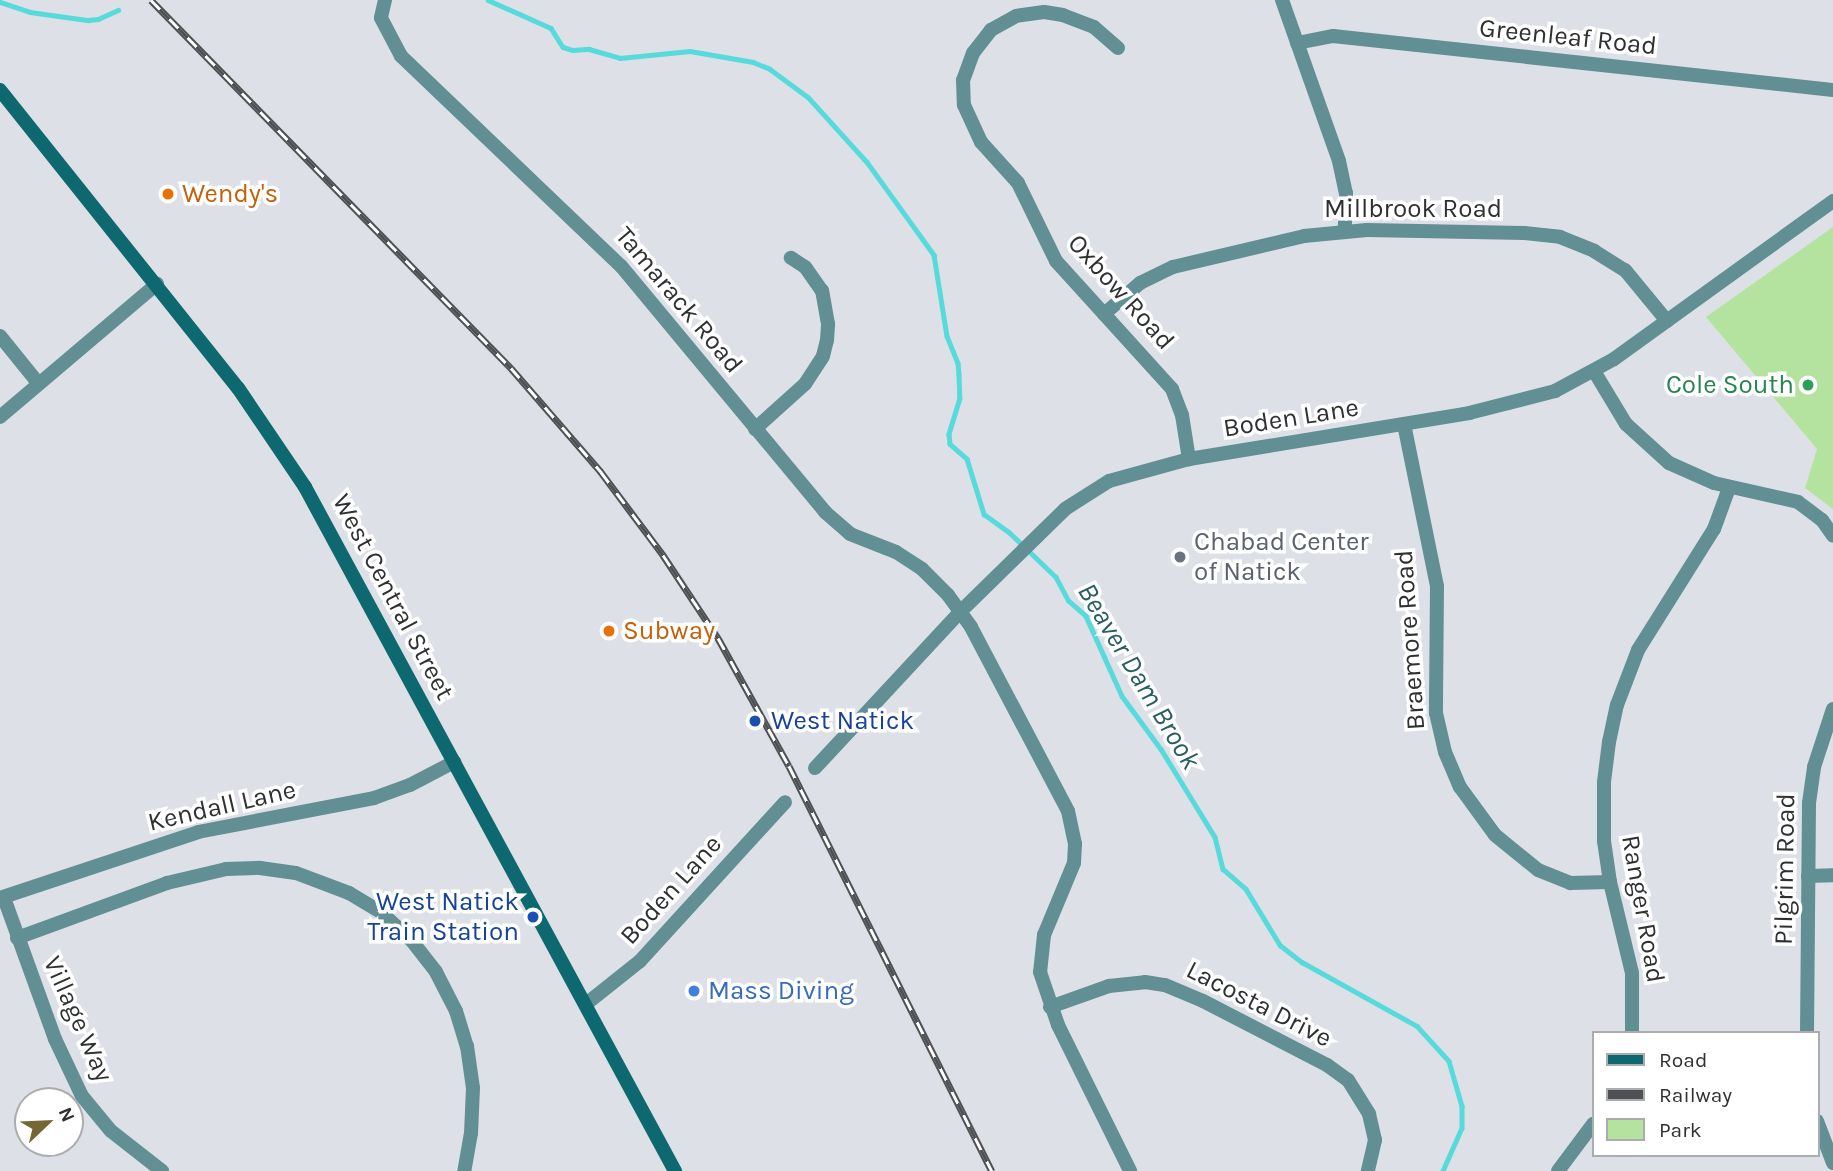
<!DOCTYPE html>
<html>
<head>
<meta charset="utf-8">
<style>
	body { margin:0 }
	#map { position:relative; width:1833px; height:1171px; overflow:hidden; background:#dde0e6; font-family:Karla,sans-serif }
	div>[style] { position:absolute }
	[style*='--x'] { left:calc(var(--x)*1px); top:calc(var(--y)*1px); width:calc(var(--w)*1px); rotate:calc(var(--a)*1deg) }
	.green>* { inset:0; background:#b4e39f }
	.stream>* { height:4.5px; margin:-2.25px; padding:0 2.25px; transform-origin:2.25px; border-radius:2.25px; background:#57dadc }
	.minor>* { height:14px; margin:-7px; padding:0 7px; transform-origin:7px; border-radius:7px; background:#618f94 }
	.tertiary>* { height:14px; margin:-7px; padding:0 7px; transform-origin:7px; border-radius:7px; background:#618f94 }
	.secondary>* { height:14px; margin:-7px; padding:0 7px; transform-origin:7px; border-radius:7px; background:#0e686f }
	.rail>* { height:7px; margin-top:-3.5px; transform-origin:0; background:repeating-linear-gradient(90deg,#fff 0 13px,#4e5053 0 26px); box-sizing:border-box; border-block:2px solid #4e5053 }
	.dots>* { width:19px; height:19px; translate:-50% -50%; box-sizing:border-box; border:4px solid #fff; border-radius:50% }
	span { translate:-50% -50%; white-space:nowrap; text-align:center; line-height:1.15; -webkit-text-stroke:7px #fff; paint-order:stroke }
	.street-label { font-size:26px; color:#2e3032 }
	.food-label { font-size:26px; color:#c56008 }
	.left { translate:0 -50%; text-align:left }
	.leisure-label { font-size:26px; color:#27864d }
	.right { translate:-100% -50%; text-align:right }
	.worship-label { font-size:26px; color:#5b616d }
	.transit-label { font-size:26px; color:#164399 }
	.shop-label { font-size:26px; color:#366cbe }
	.water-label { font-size:28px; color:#275e5f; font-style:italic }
	.legend { position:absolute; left:1592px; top:1031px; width:228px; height:126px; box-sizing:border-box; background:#fff; border:2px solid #abacad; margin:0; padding:9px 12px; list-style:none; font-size:21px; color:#2e3032 }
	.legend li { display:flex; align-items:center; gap:14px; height:35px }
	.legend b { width:35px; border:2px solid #abacad }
	.north { position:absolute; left:14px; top:1087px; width:70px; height:70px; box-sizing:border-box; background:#fff; border:2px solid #abacad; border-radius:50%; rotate:67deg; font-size:19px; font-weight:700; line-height:28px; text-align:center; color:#2e3032 }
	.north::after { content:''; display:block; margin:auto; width:24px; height:32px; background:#756734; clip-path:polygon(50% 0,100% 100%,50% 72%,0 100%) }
</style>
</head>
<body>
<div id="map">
	<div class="green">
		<div style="clip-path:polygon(1833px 227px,1833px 509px,1805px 488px,1817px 449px,1706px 317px)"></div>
	</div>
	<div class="stream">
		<div style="--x:488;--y:0;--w:69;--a:24"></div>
		<div style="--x:551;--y:28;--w:22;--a:58"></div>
		<div style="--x:563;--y:47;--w:10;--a:17"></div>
		<div style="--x:573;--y:50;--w:16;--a:-4"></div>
		<div style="--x:589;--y:49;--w:32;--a:16"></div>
		<div style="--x:620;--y:58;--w:70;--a:-5.7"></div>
		<div style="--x:690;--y:51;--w:64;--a:9.9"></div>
		<div style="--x:753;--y:62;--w:18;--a:22"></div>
		<div style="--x:770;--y:69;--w:47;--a:36.4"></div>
		<div style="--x:808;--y:97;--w:88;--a:47.8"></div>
		<div style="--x:867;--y:162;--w:115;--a:54.2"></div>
		<div style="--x:934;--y:255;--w:82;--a:80.9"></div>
		<div style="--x:947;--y:336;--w:29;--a:68"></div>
		<div style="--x:958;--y:363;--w:12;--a:85"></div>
		<div style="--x:959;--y:375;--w:23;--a:88"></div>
		<div style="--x:960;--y:398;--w:38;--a:107"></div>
		<div style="--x:949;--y:434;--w:10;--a:84"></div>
		<div style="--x:950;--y:444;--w:23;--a:41"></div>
		<div style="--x:967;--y:459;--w:58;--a:72.8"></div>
		<div style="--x:984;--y:514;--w:31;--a:36"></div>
		<div style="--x:1009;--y:532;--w:65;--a:43.8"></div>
		<div style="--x:1056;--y:577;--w:27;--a:62"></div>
		<div style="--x:1069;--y:601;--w:23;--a:41"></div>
		<div style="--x:1086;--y:616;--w:88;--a:65.8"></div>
		<div style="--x:1122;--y:696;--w:66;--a:53.7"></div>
		<div style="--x:1161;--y:749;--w:103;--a:58.5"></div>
		<div style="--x:1215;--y:837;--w:33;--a:76"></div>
		<div style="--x:1223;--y:869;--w:30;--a:41"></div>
		<div style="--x:1246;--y:889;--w:66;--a:58.7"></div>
		<div style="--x:1280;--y:945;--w:28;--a:38"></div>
		<div style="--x:1302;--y:962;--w:132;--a:29.1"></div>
		<div style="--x:1417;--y:1026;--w:47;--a:47.6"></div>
		<div style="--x:1449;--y:1061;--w:47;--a:73.9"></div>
		<div style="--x:1462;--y:1106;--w:22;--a:90"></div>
		<div style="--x:1462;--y:1128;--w:47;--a:113.8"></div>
		<div style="--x:0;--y:2;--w:32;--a:18"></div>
		<div style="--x:30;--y:12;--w:59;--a:7.9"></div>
		<div style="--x:88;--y:20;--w:10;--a:-6"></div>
		<div style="--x:98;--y:19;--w:22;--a:-24"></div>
	</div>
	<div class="minor">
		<div style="--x:385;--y:0;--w:18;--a:103"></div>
		<div style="--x:381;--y:18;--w:43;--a:62.2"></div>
		<div style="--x:401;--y:56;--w:304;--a:43.7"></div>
		<div style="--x:621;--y:266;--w:320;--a:50.3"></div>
		<div style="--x:825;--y:512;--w:33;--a:41"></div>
		<div style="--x:850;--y:534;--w:49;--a:21.4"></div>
		<div style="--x:896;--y:552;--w:31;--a:33"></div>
		<div style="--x:922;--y:569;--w:37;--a:45"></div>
		<div style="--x:948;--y:595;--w:39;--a:54"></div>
		<div style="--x:971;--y:627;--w:208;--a:62.2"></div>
		<div style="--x:1068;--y:811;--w:34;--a:78"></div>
		<div style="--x:1075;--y:844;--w:19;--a:93"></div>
		<div style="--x:1074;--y:863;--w:78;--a:112.6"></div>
		<div style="--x:1044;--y:935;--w:37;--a:96"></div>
		<div style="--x:1040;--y:972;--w:56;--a:71.2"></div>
		<div style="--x:1058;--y:1025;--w:163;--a:63.7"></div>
		<div style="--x:1282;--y:0;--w:171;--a:70.5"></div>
		<div style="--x:1339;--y:161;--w:33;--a:78"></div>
		<div style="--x:1346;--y:193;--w:38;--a:92"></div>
		<div style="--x:1297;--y:43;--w:37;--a:-11"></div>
		<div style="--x:1333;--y:36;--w:503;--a:6.16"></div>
		<div style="--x:1118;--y:48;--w:32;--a:-139"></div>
		<div style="--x:1094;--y:27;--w:33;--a:-159"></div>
		<div style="--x:1063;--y:15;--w:19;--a:-171"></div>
		<div style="--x:1044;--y:12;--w:28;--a:172"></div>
		<div style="--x:1016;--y:16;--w:29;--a:151"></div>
		<div style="--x:991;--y:30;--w:29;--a:128"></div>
		<div style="--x:973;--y:53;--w:29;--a:110"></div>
		<div style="--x:963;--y:80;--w:25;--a:88"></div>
		<div style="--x:964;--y:105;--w:41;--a:65.3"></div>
		<div style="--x:981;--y:142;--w:55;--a:47.9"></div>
		<div style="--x:1018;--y:183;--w:87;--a:64"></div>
		<div style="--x:1056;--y:261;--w:173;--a:47.8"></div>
		<div style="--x:1172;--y:389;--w:28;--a:69"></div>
		<div style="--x:1182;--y:415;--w:45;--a:81"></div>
		<div style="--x:1104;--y:314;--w:48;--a:-40.7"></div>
		<div style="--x:1140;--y:283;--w:37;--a:-26"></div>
		<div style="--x:1173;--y:267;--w:135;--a:-13.3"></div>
		<div style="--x:1304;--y:236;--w:63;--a:-5.4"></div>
		<div style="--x:1367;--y:230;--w:157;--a:1.1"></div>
		<div style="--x:1524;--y:233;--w:36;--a:6"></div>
		<div style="--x:1560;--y:237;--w:37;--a:22"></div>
		<div style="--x:1594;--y:251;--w:36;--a:32"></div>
		<div style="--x:1625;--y:270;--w:66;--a:50.5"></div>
		<div style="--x:0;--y:336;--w:60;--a:51"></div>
		<div style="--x:1594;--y:371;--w:62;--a:58.9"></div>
		<div style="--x:1626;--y:424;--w:58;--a:42.2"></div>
		<div style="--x:1669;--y:463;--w:49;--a:24"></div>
		<div style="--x:1714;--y:483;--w:86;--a:12.7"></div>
		<div style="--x:1798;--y:502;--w:30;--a:37"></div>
		<div style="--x:1822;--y:520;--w:19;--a:55"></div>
		<div style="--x:0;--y:417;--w:206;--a:-40.3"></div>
		<div style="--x:1404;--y:424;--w:165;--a:78.5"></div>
		<div style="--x:1437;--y:586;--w:127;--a:90.5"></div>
		<div style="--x:1436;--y:713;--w:40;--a:77"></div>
		<div style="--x:1445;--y:752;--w:38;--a:67"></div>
		<div style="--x:1460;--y:787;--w:59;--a:53.9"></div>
		<div style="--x:1495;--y:835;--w:55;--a:39.1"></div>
		<div style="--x:1538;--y:870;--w:35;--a:22"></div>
		<div style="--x:1570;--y:883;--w:40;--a:-1.4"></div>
		<div style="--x:755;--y:429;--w:67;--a:-42"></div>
		<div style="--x:805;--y:384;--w:33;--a:-57"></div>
		<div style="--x:823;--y:356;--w:16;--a:-76"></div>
		<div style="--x:827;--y:340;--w:16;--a:-86"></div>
		<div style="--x:828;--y:324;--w:34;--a:-100"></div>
		<div style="--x:822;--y:291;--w:29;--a:-125"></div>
		<div style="--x:805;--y:267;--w:17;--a:-147"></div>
		<div style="--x:815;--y:768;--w:213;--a:-47.1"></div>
		<div style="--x:1808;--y:876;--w:25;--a:-2"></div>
		<div style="--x:0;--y:898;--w:209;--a:-18.4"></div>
		<div style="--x:198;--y:832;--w:179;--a:-10.9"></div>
		<div style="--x:374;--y:798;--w:38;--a:-20"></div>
		<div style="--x:410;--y:785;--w:50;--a:-27.6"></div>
		<div style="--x:4;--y:898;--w:150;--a:70.1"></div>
		<div style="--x:55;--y:1039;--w:63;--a:64.7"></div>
		<div style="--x:82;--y:1096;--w:45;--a:50.4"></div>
		<div style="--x:111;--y:1131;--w:65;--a:38.1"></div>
		<div style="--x:17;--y:938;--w:160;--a:-20.1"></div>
		<div style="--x:167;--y:883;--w:61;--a:-13.3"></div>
		<div style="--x:226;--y:869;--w:34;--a:-2"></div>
		<div style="--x:260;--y:868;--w:36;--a:8"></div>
		<div style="--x:296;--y:873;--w:57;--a:20.7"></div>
		<div style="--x:349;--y:893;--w:39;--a:31"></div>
		<div style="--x:382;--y:913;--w:41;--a:43"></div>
		<div style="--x:412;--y:941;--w:39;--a:52"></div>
		<div style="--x:436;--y:972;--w:44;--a:62.9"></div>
		<div style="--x:456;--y:1011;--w:37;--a:73"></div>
		<div style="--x:467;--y:1046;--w:42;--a:81.9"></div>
		<div style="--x:473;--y:1088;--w:45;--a:92.5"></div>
		<div style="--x:471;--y:1133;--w:39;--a:100"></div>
		<div style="--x:586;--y:1004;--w:69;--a:-38.5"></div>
		<div style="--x:640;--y:961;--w:215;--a:-47.6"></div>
		<div style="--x:1050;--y:1007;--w:63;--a:-19.6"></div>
		<div style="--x:1109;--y:986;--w:36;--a:-6"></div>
		<div style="--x:1145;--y:982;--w:20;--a:9"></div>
		<div style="--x:1165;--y:985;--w:41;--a:22.8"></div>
		<div style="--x:1203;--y:1001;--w:140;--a:27.3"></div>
		<div style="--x:1327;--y:1065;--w:26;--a:36"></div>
		<div style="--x:1348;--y:1080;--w:40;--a:58"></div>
		<div style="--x:1369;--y:1114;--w:27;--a:77"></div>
		<div style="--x:1375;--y:1140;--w:32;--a:103"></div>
		<div style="--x:1632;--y:1033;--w:60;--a:-90"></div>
		<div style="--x:1632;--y:973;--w:94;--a:-103.6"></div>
		<div style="--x:1610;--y:882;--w:41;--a:-98.3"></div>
		<div style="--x:1604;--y:841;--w:59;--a:-90"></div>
		<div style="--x:1604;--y:782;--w:40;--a:-82.9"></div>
		<div style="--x:1609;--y:742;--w:38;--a:-78"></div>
		<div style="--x:1617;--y:705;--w:59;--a:-69.1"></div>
		<div style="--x:1638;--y:650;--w:143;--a:-57.9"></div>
		<div style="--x:1714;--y:529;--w:44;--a:-69.9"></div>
		<div style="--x:1807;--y:1033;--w:230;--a:-89.5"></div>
		<div style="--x:1809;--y:803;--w:36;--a:-82"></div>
		<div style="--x:1814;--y:767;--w:61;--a:-71.9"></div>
		<div style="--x:1817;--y:1121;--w:45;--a:69.1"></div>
		<div style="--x:1558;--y:1171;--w:59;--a:-53.3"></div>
	</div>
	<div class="tertiary">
		<div style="--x:960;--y:612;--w:147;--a:-44.4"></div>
		<div style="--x:1065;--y:509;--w:52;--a:-32.5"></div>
		<div style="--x:1109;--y:481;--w:83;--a:-15.4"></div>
		<div style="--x:1189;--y:459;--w:284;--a:-9.3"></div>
		<div style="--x:1469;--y:413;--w:89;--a:-14.3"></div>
		<div style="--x:1555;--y:391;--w:67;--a:-28.5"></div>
		<div style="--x:1614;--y:359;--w:270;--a:-35.8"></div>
	</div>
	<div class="secondary">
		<div style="--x:0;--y:90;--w:381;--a:51.4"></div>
		<div style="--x:238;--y:388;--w:120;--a:55.9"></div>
		<div style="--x:305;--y:487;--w:778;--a:61.59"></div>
	</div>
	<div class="rail">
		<div style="--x:151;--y:0;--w:515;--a:45.63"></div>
		<div style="--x:511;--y:368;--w:138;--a:49.1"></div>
		<div style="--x:601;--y:472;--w:104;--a:53.2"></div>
		<div style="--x:663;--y:555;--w:100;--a:56.5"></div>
		<div style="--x:718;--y:638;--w:146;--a:61"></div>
		<div style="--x:789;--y:766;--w:453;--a:63.4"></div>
	</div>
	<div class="dots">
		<div style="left:168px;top:194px;background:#e8710a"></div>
		<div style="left:1808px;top:385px;background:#2e9e5b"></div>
		<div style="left:1180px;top:557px;background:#6b7280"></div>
		<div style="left:609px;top:631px;background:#e8710a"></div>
		<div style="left:755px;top:721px;background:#1a4fb4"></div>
		<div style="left:533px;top:917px;background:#1a4fb4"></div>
		<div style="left:694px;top:991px;background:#3f7fe0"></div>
	</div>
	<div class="street-label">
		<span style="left:1568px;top:37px;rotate:6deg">Greenleaf Road</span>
		<span style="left:1413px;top:209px">Millbrook Road</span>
		<span style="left:1121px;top:292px;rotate:48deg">Oxbow Road</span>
		<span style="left:679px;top:300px;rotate:50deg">Tamarack Road</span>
		<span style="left:1291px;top:418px;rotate:-9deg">Boden Lane</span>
		<span style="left:393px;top:597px;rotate:62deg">West Central Street</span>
		<span style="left:1410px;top:640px;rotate:-94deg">Braemore Road</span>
		<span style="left:222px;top:806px;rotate:-13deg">Kendall Lane</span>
		<span style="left:1785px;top:869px;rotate:-89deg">Pilgrim Road</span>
		<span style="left:671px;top:890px;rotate:-48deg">Boden Lane</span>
		<span style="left:1643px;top:909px;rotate:80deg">Ranger Road</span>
		<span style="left:1259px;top:1004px;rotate:27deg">Lacosta Drive</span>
		<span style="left:78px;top:1019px;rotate:66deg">Village Way</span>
	</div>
	<div class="food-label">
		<span class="left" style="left:182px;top:194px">Wendy's</span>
		<span class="left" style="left:623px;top:631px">Subway</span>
	</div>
	<div class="leisure-label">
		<span class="right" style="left:1794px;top:385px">Cole South</span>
	</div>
	<div class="worship-label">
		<span class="left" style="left:1194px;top:557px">Chabad Center<br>of Natick</span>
	</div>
	<div class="transit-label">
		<span class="left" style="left:771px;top:721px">West Natick</span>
		<span class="right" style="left:519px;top:917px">West Natick<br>Train Station</span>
	</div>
	<div class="shop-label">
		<span class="left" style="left:708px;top:991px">Mass Diving</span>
	</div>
	<div class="water-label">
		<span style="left:1139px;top:676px;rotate:59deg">Beaver Dam Brook</span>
	</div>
	<ul class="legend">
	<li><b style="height:9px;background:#0e686f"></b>Road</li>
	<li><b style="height:9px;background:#4e5053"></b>Railway</li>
	<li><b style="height:19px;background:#b4e39f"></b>Park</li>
	</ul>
	<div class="north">N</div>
</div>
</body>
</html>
